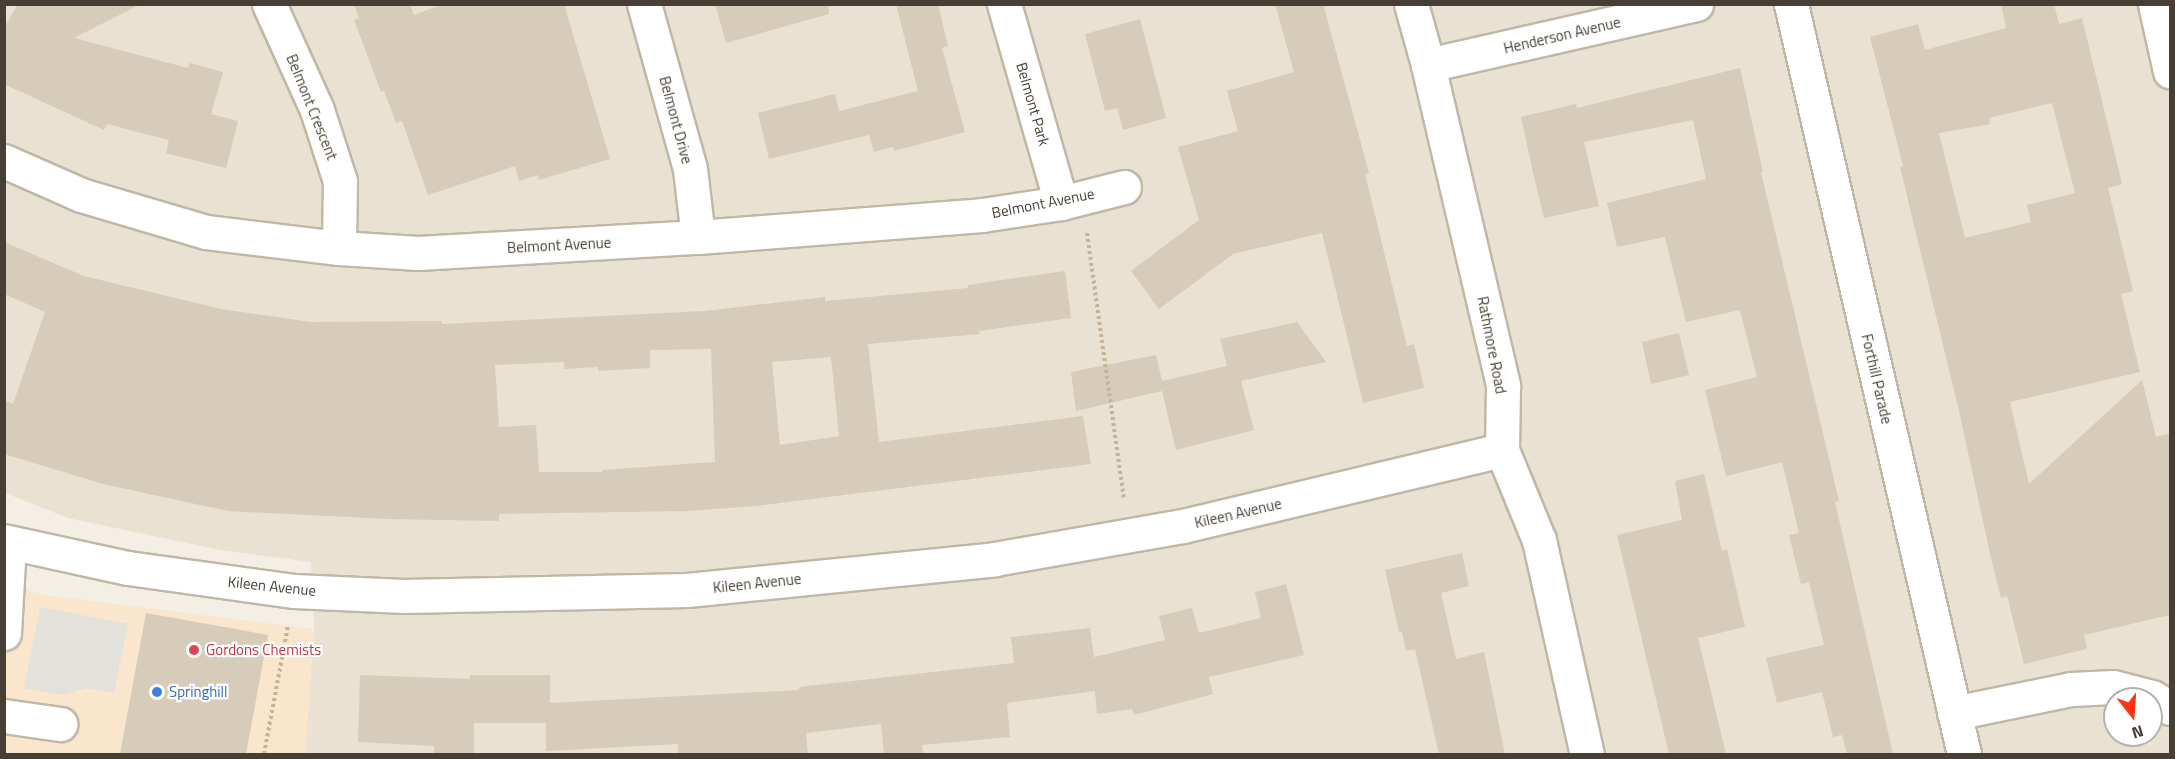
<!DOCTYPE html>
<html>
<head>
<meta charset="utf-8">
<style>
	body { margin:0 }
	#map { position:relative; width:2175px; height:759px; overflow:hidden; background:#f4efe4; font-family:"Titillium Web",sans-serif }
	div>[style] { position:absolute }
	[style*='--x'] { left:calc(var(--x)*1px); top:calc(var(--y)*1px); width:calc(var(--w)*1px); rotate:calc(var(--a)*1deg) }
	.residential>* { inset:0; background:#e9e1d2 }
	.commercial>* { inset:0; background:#f9e6cd }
	.parking>* { inset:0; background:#e4e1dd }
	.building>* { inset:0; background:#d7cbb9 }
	.path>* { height:4px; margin-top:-2px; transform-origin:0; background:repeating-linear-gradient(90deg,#c4b396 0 3px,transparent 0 6px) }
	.roads { filter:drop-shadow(2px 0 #c1b7a6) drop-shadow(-2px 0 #c1b7a6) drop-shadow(0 2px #c1b7a6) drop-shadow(0 -2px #c1b7a6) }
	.minor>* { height:33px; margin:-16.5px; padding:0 16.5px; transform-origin:16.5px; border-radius:16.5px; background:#fff }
	.dots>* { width:16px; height:16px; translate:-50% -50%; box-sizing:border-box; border:3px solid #fff; border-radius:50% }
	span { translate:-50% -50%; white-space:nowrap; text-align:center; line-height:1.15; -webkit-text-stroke:4.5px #fff; paint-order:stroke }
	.street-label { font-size:15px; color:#473f33 }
	.health-label { font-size:15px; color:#be3a42 }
	.left { translate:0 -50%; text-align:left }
	.shop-label { font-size:15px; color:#366cbe }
	.frame { position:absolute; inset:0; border:6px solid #473f33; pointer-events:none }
	.north { position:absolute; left:2103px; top:687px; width:60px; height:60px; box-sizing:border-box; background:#fff; border:2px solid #b5b2ad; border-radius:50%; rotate:163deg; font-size:16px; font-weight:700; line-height:24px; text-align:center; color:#473f33 }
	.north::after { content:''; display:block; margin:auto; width:21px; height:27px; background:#ff3211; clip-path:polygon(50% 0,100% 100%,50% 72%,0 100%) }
</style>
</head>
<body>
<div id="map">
	<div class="residential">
		<div style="clip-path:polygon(evenodd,4px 5px,2170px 5px,2170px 754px,305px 754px,314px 629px,311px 562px,220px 550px,68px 518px,5px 493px,4px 5px,2115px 699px,2151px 699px,2151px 735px,2115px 735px,2115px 699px)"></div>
	</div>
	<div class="commercial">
		<div style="clip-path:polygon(5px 583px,43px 595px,314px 629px,305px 754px,5px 754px)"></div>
	</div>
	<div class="parking">
		<div style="clip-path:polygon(40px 607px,128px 624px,114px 693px,87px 688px,63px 695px,24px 688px)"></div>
	</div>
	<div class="building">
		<div style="clip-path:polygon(18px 4px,141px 4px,74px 38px,188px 68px,190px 63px,223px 72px,211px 114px,238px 121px,226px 168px,166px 153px,169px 140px,107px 124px,104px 130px,4px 84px,4px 28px)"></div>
		<div style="clip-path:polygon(354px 4px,410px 4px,414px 15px,443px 4px,564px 4px,610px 159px,539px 180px,538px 175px,519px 181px,515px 166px,428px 195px,402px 121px,396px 123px,384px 91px,381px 92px,354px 20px,359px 18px)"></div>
		<div style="clip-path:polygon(715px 4px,828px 4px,829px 14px,726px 43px)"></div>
		<div style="clip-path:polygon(896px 4px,938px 4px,948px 46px,942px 48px,965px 132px,894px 151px,893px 147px,874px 152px,869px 135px,769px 159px,758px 113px,835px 94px,839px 111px,918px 91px)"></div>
		<div style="clip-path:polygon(1275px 4px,1323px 4px,1369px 173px,1365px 174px,1407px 346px,1414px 344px,1424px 388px,1363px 403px,1322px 233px,1233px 254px,1159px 309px,1131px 271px,1199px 220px,1178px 147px,1238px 131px,1227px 91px,1294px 72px)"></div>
		<div style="clip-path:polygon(evenodd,2001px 4px,2054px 4px,2059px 24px,2082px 18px,2122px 184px,2108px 188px,2133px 291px,2121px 294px,2140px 372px,2010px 402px,2029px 484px,2142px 380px,2156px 437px,2170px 433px,2170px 615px,2084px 635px,2087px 649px,2024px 664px,2007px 596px,2001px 598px,1991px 558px,1959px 411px,1900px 167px,1903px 166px,1870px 37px,1918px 24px,1925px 50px,2006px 28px,2001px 4px,2052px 103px,2075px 193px,2027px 205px,2031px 222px,1965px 238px,1939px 133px,1990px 124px,1989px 118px,2052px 103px)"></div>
		<div style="clip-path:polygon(1140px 19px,1166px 118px,1123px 130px,1117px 108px,1105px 111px,1085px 34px)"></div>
		<div style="clip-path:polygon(1740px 68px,1763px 172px,1761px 172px,1839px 501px,1835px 502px,1893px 754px,1847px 754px,1842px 735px,1833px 737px,1822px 692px,1777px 703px,1766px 658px,1824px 645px,1809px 582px,1801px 584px,1789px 535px,1799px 533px,1782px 462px,1726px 476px,1705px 390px,1757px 377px,1740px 310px,1686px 322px,1665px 237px,1617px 247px,1607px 203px,1706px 179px,1693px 120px,1584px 142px,1599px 206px,1544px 218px,1532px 168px,1521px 117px,1571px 105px,1576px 104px,1577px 108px)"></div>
		<div style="clip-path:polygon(evenodd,4px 242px,84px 276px,221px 309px,311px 322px,442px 321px,442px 324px,705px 311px,825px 297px,825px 301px,968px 288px,968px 285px,1065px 271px,1071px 318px,979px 331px,980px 334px,868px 344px,879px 442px,1083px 416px,1091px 464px,756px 506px,688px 511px,499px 514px,499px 521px,388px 519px,228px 511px,103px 484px,4px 454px,4px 400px,13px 404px,45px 312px,4px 294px,4px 242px,711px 349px,715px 462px,602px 470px,602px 472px,539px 472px,536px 425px,499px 427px,495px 365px,564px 362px,564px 369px,598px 367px,598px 371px,650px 368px,650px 350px,711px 349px,4px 242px,831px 357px,839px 436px,780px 445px,772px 362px,831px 357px)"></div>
		<div style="clip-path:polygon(1297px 322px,1326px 362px,1241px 381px,1254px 430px,1176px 450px,1162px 391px,1076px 411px,1071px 372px,1156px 355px,1162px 381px,1227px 366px,1220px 339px)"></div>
		<div style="clip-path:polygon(1679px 333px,1689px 375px,1651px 384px,1642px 342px)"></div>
		<div style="clip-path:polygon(1704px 474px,1722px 551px,1727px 549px,1745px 627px,1698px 638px,1726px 754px,1669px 754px,1617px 535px,1682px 520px,1675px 481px)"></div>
		<div style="clip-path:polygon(1462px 553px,1469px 586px,1441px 593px,1456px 659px,1484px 652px,1505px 754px,1439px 754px,1415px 649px,1406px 651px,1402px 632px,1399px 632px,1385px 570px)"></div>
		<div style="clip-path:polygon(1286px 584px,1304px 655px,1209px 677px,1213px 694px,1134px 715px,1132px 709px,1097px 714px,1095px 691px,1007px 703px,1010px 737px,922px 745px,923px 754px,884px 754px,881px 724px,806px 733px,808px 754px,678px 754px,678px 744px,546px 751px,546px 723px,474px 723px,474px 754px,434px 754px,434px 746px,358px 742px,360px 675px,470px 679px,470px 675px,550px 675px,550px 703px,799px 690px,799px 687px,1014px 663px,1011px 637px,1090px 628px,1094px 657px,1165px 640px,1159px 616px,1192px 608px,1199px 633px,1261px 618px,1255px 592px)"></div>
		<div style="clip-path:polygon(146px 613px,268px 635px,246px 754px,120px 754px)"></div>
	</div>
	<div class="path">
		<div style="--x:1087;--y:233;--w:269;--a:82.1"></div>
		<div style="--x:264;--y:754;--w:130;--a:-79.4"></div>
	</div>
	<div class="roads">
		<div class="minor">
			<div style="--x:269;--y:4;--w:116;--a:65.6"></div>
			<div style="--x:317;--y:110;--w:75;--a:72.1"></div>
			<div style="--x:340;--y:181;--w:67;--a:90.9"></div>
			<div style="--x:644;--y:4;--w:171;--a:74.4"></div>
			<div style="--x:690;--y:169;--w:68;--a:83.3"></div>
			<div style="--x:1004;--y:4;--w:207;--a:74"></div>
			<div style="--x:1411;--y:4;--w:63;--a:74.4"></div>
			<div style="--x:1428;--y:65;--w:330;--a:76.8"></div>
			<div style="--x:1503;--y:386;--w:64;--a:90.9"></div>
			<div style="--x:1502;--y:450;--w:97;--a:67.7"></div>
			<div style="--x:1539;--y:540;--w:219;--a:77.4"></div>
			<div style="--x:1791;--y:4;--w:770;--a:77.01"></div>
			<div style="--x:2155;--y:4;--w:69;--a:77.4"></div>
			<div style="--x:1428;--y:65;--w:275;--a:-12.8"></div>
			<div style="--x:4;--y:161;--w:84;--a:23.8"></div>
			<div style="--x:81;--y:195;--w:130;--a:16.5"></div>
			<div style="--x:206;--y:232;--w:134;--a:6.9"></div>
			<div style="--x:339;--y:248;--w:79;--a:3.6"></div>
			<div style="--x:418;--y:253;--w:280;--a:-3.3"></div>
			<div style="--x:698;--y:237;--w:285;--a:-4.4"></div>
			<div style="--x:982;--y:215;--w:80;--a:-8.6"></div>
			<div style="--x:1061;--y:203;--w:65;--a:-14.3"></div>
			<div style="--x:4;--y:541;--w:127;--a:12.3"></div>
			<div style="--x:128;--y:568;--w:168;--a:7.9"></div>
			<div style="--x:294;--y:591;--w:110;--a:2.6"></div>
			<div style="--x:404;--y:596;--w:283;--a:-1.2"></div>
			<div style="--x:687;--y:590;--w:310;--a:-5.7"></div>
			<div style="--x:995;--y:559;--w:191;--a:-10"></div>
			<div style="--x:1183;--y:526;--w:328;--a:-13.4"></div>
			<div style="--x:4;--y:633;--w:90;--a:-86.8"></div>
			<div style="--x:1954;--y:713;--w:119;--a:-11.6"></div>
			<div style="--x:2071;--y:689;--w:42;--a:-2.7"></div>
			<div style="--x:2113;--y:687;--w:40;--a:14.4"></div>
			<div style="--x:2152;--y:697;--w:21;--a:31"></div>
			<div style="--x:4;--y:716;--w:57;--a:8.1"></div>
		</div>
	</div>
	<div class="dots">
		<div style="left:194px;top:650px;background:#e0444e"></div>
		<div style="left:157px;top:692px;background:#3f7fe0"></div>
	</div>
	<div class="street-label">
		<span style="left:1562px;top:35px;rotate:-13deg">Henderson Avenue</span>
		<span style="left:1033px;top:104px;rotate:74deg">Belmont Park</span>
		<span style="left:312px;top:107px;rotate:68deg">Belmont Crescent</span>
		<span style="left:676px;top:120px;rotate:75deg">Belmont Drive</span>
		<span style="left:1043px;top:203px;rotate:-11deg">Belmont Avenue</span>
		<span style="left:559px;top:245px;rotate:-3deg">Belmont Avenue</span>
		<span style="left:1492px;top:345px;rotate:79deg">Rathmore Road</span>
		<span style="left:1877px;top:379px;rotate:77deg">Forthill Parade</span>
		<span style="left:1238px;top:513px;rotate:-13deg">Kileen Avenue</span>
		<span style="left:757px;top:583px;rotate:-6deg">Kileen Avenue</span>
		<span style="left:272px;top:586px;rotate:6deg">Kileen Avenue</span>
	</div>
	<div class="health-label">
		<span class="left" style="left:206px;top:650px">Gordons Chemists</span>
	</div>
	<div class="shop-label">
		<span class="left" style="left:169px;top:692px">Springhill</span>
	</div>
	<div class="frame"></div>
	<div class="north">N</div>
</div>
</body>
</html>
